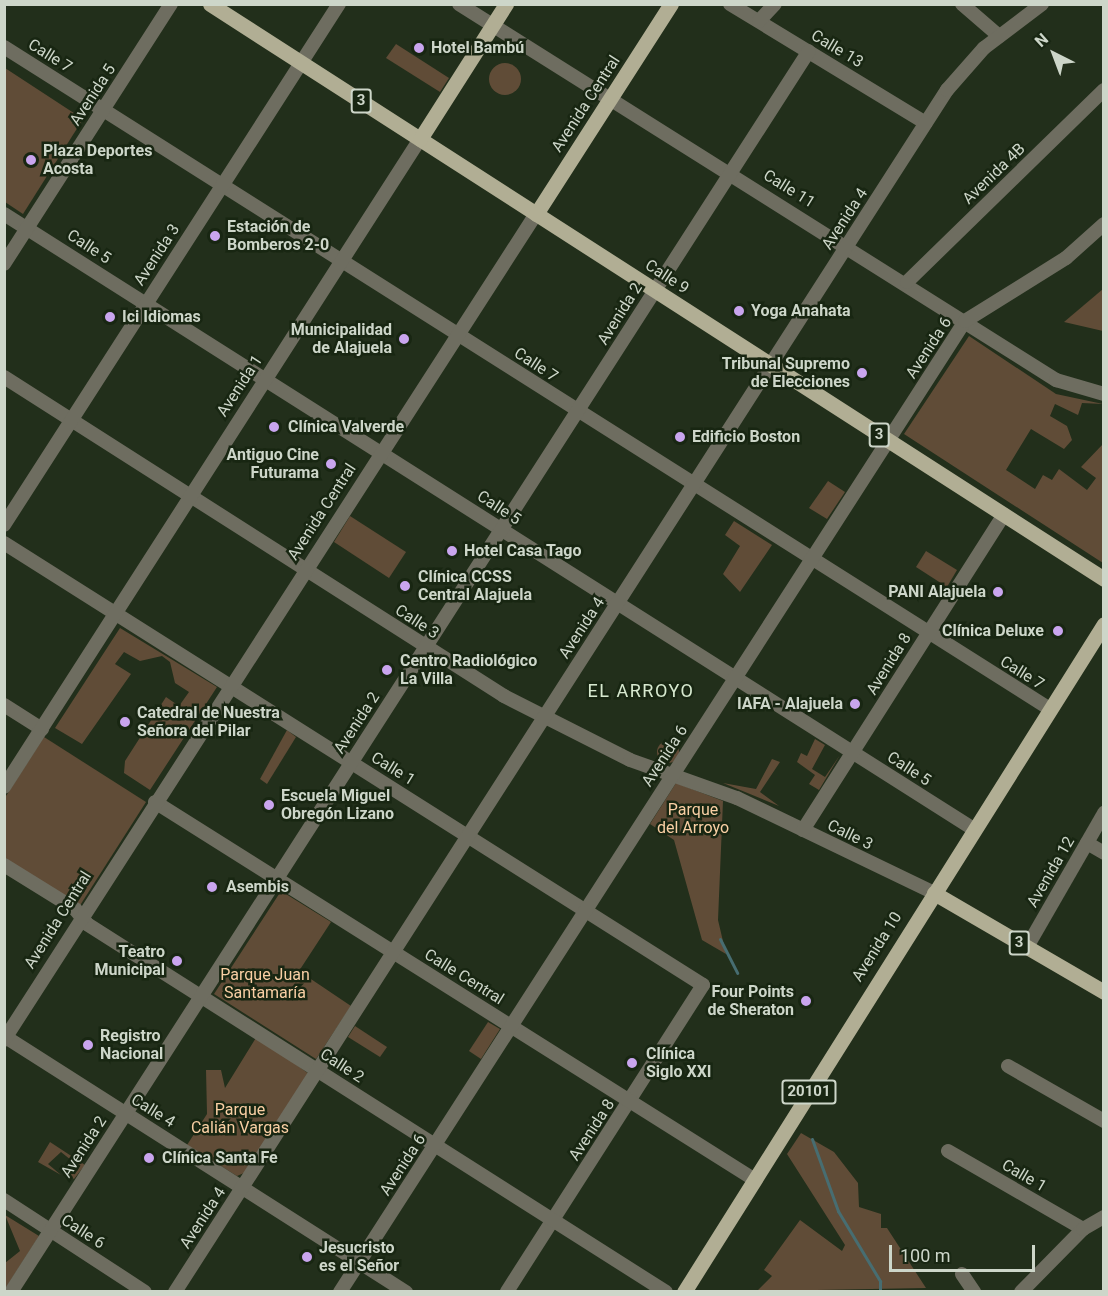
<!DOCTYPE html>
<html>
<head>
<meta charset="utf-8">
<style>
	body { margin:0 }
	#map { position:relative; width:1108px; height:1296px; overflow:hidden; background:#222f1b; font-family:Roboto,sans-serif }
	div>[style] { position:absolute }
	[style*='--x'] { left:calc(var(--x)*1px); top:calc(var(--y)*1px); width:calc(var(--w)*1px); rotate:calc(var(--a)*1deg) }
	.green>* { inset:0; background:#604c37 }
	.round { border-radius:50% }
	.stream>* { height:3px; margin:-1.5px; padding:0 1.5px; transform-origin:1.5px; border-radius:1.5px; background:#476d71 }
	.minor>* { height:14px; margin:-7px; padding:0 7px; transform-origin:7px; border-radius:7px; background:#6e6d60 }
	.major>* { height:15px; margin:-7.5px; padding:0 7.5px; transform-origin:7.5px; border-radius:7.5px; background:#b1ae94 }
	.dots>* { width:16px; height:16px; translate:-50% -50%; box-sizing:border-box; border:3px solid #182612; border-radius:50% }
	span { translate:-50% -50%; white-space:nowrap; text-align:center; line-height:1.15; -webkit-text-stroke:5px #182612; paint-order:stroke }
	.shield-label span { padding:2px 4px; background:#182612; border:2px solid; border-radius:4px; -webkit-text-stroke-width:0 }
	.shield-label { font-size:15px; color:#cdd6c9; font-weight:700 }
	.poi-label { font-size:16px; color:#cdd6c9; font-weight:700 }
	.left { translate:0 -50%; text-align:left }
	.right { translate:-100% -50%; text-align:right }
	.street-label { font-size:16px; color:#cdd6c9 }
	.park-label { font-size:16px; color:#f9cfa4 }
	.neighbourhood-label { font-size:18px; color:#d7e9cf; letter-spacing:1.5px }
	.frame { position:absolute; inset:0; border:6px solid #cdd6c9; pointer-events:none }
	.north { position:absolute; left:1024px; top:24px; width:60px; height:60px; -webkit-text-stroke:4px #182612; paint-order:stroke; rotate:318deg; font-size:16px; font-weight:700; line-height:24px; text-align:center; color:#cdd6c9 }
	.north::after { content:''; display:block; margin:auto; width:21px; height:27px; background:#cdd6c9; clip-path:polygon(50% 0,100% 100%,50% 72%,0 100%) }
	.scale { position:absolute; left:889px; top:1245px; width:146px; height:27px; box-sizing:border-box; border:3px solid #cdd6c9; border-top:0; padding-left:8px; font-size:18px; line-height:21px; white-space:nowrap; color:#cdd6c9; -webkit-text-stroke:4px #182612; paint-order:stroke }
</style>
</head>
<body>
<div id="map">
	<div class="green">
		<div style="clip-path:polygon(396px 44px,449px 78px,440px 92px,386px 58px)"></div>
		<div class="round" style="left:489px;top:63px;width:32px;height:32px"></div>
		<div style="clip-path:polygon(5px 68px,83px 119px,23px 214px,5px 202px)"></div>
		<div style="clip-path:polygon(1103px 289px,1103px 331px,1064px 322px)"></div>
		<div style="clip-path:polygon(969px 336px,1056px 394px,1103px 404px,1082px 403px,1078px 415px,1055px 404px,1050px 416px,1067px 426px,1072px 440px,1064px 449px,1031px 429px,1006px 470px,1035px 489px,1043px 475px,1052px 480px,1059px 469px,1087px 490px,1096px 478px,1081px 467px,1103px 444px,1103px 563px,904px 434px)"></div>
		<div style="clip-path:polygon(828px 481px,845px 492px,827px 519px,809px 508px)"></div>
		<div style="clip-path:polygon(350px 516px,406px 552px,389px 578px,334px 542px)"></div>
		<div style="clip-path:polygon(734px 521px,772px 545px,740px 592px,723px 574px,740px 546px,725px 535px)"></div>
		<div style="clip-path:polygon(926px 551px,957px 570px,947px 587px,916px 567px)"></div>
		<div style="clip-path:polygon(120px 628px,217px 687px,150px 790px,124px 773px,125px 761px,166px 697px,179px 706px,189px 692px,175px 683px,170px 662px,162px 656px,140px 661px,124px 652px,115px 664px,131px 674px,82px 744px,55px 728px)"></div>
		<div style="clip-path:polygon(287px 730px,296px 737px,267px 784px,260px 779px)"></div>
		<div style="clip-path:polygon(44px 737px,146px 802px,79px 907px,5px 860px,4px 799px)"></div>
		<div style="clip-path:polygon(815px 739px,825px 745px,812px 769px,825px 777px,840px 755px,819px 790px,809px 784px,815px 775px,797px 762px,801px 753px,807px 756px)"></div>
		<div class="round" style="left:657px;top:741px;width:22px;height:22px"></div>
		<div style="clip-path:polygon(772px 759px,780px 762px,760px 792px,779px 806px,723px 783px,756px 789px)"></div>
		<div style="clip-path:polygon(676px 783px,723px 801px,718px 920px,726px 954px,702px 940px,674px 840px,650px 824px)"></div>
		<div style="clip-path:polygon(281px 891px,331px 922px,299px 971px,351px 1006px,316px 1059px,214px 994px)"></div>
		<div style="clip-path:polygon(488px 1022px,500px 1029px,481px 1059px,469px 1051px)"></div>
		<div style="clip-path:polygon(355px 1026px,387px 1047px,380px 1057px,348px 1037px)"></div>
		<div style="clip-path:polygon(257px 1036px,309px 1074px,244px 1173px,237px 1176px,187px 1145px,207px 1114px,206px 1070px,221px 1070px,225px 1088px)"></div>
		<div style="clip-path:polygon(801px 1133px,834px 1152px,858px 1183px,859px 1207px,881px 1214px,881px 1228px,887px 1228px,926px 1288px,757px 1291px,772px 1276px,764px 1270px,800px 1220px,842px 1251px,845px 1245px,787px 1154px)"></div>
		<div style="clip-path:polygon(50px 1142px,85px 1165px,74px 1179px,70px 1176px,76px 1164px,61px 1152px,48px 1164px,61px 1175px,38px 1162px)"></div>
		<div style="clip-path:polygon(5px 1215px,39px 1236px,5px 1289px,5px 1263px,20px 1251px)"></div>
	</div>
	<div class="stream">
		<div style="--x:720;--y:939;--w:38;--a:63"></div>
		<div style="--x:812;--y:1139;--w:77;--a:70.1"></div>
		<div style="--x:838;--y:1211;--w:82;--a:59"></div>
		<div style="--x:880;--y:1281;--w:11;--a:90"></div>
	</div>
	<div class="minor">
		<div style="--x:459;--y:4;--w:706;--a:32.2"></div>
		<div style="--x:1056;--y:380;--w:50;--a:16.3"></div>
		<div style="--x:730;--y:4;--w:229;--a:31.3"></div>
		<div style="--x:962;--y:4;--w:49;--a:40.9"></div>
		<div style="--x:759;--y:21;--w:23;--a:-47"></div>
		<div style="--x:4;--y:47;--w:1238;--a:32.33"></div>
		<div style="--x:4;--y:214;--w:1150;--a:32.39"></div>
		<div style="--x:4;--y:264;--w:309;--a:-57.3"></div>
		<div style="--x:907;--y:282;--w:275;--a:-44.3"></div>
		<div style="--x:4;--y:377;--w:593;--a:32.54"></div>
		<div style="--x:504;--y:696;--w:141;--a:26.9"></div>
		<div style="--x:630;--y:760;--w:114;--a:19.6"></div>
		<div style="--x:737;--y:798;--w:219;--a:25.7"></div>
		<div style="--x:4;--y:525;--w:619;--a:-57.26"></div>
		<div style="--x:4;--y:543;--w:827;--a:32.31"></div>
		<div style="--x:703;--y:985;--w:364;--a:122.6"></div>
		<div style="--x:4;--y:705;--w:45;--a:32.3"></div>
		<div style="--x:4;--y:787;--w:770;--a:-57.3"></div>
		<div style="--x:155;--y:802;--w:709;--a:32.21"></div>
		<div style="--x:803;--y:830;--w:374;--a:-57.5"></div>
		<div style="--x:1087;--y:843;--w:20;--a:30"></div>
		<div style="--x:4;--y:865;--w:84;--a:31.8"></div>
		<div style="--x:75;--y:909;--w:19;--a:51"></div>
		<div style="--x:87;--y:924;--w:686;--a:32.44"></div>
		<div style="--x:1027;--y:947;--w:155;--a:-60.1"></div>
		<div style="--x:4;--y:1036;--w:477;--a:32.5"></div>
		<div style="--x:4;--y:1040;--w:982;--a:-57.22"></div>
		<div style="--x:1008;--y:1066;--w:111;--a:29.8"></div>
		<div style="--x:948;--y:1151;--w:156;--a:30"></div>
		<div style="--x:4;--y:1200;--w:168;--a:33.1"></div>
		<div style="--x:962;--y:1274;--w:22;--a:56"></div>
		<div style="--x:11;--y:1292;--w:1475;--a:-57.26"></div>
		<div style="--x:175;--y:1292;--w:1429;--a:-57.29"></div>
		<div style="--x:947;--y:90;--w:56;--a:-48.6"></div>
		<div style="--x:984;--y:48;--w:73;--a:-37.2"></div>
		<div style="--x:340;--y:1292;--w:1155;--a:-57.23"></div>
		<div style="--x:965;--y:321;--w:119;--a:-32"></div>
		<div style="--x:1066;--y:258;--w:51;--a:-41.8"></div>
		<div style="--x:1021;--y:1292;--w:88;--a:-45.5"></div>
		<div style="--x:1083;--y:1229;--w:24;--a:-30"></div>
	</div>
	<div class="major">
		<div style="--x:210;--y:4;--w:1063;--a:32.75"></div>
		<div style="--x:420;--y:139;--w:160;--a:-57.5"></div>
		<div style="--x:536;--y:214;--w:250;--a:-57.3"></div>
		<div style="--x:934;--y:893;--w:197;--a:30.2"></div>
		<div style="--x:684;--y:1292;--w:789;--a:-57.84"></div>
	</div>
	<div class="dots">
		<div style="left:419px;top:48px;background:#c9a5ee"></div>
		<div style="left:31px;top:160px;background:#c9a5ee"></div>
		<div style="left:215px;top:236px;background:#c9a5ee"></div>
		<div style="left:739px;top:311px;background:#c9a5ee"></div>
		<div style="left:110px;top:317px;background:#c9a5ee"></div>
		<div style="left:404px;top:339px;background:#c9a5ee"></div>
		<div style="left:862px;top:373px;background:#c9a5ee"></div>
		<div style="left:274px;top:427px;background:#c9a5ee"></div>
		<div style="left:680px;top:437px;background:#c9a5ee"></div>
		<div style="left:331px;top:464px;background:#c9a5ee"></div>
		<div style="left:452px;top:551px;background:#c9a5ee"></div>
		<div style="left:405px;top:586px;background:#c9a5ee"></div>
		<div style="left:998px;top:592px;background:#c9a5ee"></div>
		<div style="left:1058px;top:631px;background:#c9a5ee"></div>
		<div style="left:387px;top:670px;background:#c9a5ee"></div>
		<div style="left:855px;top:704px;background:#c9a5ee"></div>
		<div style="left:125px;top:722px;background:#c9a5ee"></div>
		<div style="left:269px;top:805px;background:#c9a5ee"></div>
		<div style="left:212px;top:887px;background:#c9a5ee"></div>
		<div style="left:177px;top:961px;background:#c9a5ee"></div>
		<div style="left:806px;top:1001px;background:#c9a5ee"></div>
		<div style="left:88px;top:1045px;background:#c9a5ee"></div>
		<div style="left:632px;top:1063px;background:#c9a5ee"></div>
		<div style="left:149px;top:1158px;background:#c9a5ee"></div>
		<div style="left:307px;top:1257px;background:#c9a5ee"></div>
	</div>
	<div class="shield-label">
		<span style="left:361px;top:101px">3</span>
		<span style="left:879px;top:435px">3</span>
		<span style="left:1019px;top:943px">3</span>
		<span style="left:809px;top:1092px">20101</span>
	</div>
	<div class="poi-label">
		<span class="left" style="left:431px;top:48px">Hotel Bambú</span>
		<span class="left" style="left:43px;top:160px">Plaza Deportes<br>Acosta</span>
		<span class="left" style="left:227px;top:236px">Estación de<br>Bomberos 2-0</span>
		<span class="left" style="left:751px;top:311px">Yoga Anahata</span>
		<span class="left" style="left:122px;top:317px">Ici Idiomas</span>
		<span class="right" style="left:392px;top:339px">Municipalidad<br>de Alajuela</span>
		<span class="right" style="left:850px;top:373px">Tribunal Supremo<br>de Elecciones</span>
		<span class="left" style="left:288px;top:427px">Clínica Valverde</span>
		<span class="left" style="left:692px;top:437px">Edificio Boston</span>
		<span class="right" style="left:319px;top:464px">Antiguo Cine<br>Futurama</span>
		<span class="left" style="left:464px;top:551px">Hotel Casa Tago</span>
		<span class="left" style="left:418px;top:586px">Clínica CCSS<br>Central Alajuela</span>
		<span class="right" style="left:986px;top:592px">PANI Alajuela</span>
		<span class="right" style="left:1044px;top:631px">Clínica Deluxe</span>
		<span class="left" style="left:400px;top:670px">Centro Radiológico<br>La Villa</span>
		<span class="right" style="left:843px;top:704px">IAFA - Alajuela</span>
		<span class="left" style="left:137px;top:722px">Catedral de Nuestra<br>Señora del Pilar</span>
		<span class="left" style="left:281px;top:805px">Escuela Miguel<br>Obregón Lizano</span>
		<span class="left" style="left:226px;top:887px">Asembis</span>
		<span class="right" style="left:165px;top:961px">Teatro<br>Municipal</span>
		<span class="right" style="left:794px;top:1001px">Four Points<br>de Sheraton</span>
		<span class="left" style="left:100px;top:1045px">Registro<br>Nacional</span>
		<span class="left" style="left:646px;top:1063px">Clínica<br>Siglo XXI</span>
		<span class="left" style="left:162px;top:1158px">Clínica Santa Fe</span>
		<span class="left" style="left:319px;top:1257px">Jesucristo<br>es el Señor</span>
	</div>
	<div class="street-label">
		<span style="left:837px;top:49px;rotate:31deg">Calle 13</span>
		<span style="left:50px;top:56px;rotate:32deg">Calle 7</span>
		<span style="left:93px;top:95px;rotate:-57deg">Avenida 5</span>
		<span style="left:586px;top:104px;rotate:-57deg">Avenida Central</span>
		<span style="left:994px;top:174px;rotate:-44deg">Avenida 4B</span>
		<span style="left:789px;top:189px;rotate:32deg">Calle 11</span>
		<span style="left:845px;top:219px;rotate:-57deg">Avenida 4</span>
		<span style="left:89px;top:247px;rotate:33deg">Calle 5</span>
		<span style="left:157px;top:255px;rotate:-57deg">Avenida 3</span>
		<span style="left:667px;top:277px;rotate:33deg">Calle 9</span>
		<span style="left:620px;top:314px;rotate:-58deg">Avenida 2</span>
		<span style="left:929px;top:348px;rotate:-57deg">Avenida 6</span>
		<span style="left:536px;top:365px;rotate:33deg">Calle 7</span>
		<span style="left:240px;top:386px;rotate:-57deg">Avenida 1</span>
		<span style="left:499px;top:508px;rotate:33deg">Calle 5</span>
		<span style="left:322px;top:512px;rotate:-57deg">Avenida Central</span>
		<span style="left:417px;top:622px;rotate:33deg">Calle 3</span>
		<span style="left:582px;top:628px;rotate:-57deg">Avenida 4</span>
		<span style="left:889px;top:664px;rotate:-58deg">Avenida 8</span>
		<span style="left:1022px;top:673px;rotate:32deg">Calle 7</span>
		<span style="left:357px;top:723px;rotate:-57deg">Avenida 2</span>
		<span style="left:665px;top:756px;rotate:-57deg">Avenida 6</span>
		<span style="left:393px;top:769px;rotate:32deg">Calle 1</span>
		<span style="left:909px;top:769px;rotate:33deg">Calle 5</span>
		<span style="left:850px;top:835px;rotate:26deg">Calle 3</span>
		<span style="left:1051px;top:872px;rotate:-60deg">Avenida 12</span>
		<span style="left:58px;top:920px;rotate:-58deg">Avenida Central</span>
		<span style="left:877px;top:947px;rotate:-58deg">Avenida 10</span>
		<span style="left:464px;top:977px;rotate:32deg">Calle Central</span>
		<span style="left:342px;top:1066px;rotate:33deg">Calle 2</span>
		<span style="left:153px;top:1111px;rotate:32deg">Calle 4</span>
		<span style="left:592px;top:1130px;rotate:-57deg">Avenida 8</span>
		<span style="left:84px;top:1147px;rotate:-57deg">Avenida 2</span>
		<span style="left:403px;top:1165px;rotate:-57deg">Avenida 6</span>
		<span style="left:1024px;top:1176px;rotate:30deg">Calle 1</span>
		<span style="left:203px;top:1218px;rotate:-57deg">Avenida 4</span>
		<span style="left:83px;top:1232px;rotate:33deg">Calle 6</span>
	</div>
	<div class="park-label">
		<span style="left:693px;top:819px">Parque<br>del Arroyo</span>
		<span style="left:265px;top:984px">Parque Juan<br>Santamaría</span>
		<span style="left:240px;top:1119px">Parque<br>Calián Vargas</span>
	</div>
	<div class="neighbourhood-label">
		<span style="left:641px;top:691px">EL ARROYO</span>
	</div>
	<div class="frame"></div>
	<div class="north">N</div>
	<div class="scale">100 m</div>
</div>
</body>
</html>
